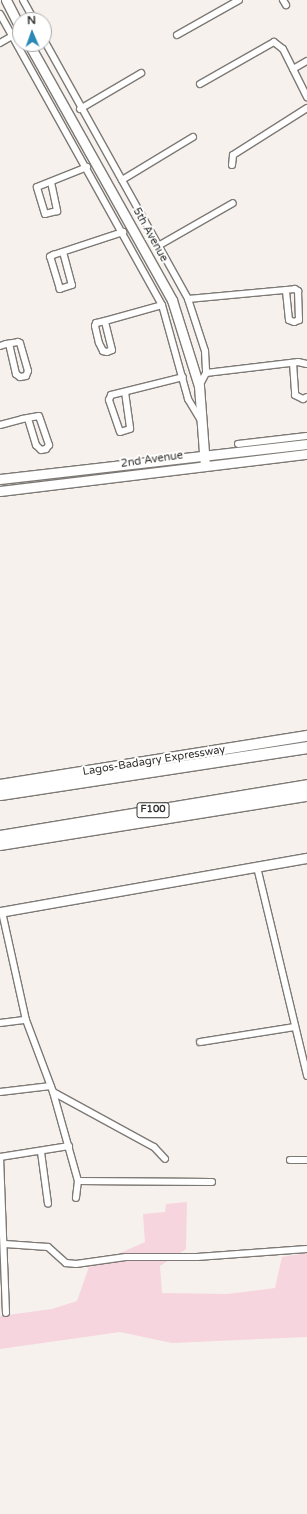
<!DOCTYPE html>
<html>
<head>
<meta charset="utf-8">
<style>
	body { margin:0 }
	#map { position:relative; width:307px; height:1514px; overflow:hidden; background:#f6f1ec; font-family:"Varela Round",sans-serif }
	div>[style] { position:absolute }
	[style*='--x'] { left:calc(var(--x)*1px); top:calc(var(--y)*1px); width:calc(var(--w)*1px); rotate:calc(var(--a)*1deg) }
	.green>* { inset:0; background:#f6d5de }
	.roads { filter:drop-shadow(1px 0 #7d7975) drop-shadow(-1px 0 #7d7975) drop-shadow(0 1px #7d7975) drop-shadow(0 -1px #7d7975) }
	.street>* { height:6px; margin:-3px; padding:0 3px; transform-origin:3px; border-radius:3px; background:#fff }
	.secondary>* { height:9px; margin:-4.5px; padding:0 4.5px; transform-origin:4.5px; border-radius:4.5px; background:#fff }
	.primary>* { height:10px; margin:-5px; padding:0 5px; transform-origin:5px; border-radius:5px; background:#fff }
	.highway>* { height:11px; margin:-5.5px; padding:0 5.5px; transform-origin:5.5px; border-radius:5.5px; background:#fff }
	span { translate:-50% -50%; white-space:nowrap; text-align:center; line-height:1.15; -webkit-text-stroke:4px #fff; paint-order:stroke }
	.shield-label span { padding:1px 3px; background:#fff; border:1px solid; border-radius:3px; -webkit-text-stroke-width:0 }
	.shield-label { font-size:10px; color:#32302e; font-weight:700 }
	.street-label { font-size:11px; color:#32302e }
	.north { position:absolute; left:12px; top:12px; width:40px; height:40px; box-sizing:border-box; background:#fff; border:1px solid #adacab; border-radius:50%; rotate:358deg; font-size:11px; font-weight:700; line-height:16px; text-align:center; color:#32302e }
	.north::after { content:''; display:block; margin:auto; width:14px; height:18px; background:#2a8ab5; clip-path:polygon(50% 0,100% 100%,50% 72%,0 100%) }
</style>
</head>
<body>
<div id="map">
	<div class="green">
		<div style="clip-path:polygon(187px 1202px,186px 1249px,160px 1266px,162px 1293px,227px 1294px,275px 1288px,282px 1257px,307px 1253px,307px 1337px,172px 1343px,120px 1332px,0 1349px,0 1316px,52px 1309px,77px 1301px,89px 1267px,145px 1242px,143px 1214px,165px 1212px,166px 1204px)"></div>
	</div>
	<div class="roads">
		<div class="street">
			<div style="--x:23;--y:0;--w:23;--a:61"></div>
			<div style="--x:283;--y:0;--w:6;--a:59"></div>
			<div style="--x:0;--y:14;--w:333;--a:60.9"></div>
			<div style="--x:162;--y:305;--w:98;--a:74.5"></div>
			<div style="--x:188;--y:399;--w:26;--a:59"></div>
			<div style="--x:177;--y:35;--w:71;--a:-29.4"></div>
			<div style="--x:44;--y:40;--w:296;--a:60.9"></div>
			<div style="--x:188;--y:299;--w:55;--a:71.9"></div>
			<div style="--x:205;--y:351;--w:22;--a:87"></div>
			<div style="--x:206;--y:373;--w:15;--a:118"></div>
			<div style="--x:0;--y:43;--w:14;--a:-30"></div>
			<div style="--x:293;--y:69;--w:16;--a:-30"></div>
			<div style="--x:200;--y:84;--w:85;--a:-29.6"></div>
			<div style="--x:274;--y:42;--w:11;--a:38"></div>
			<div style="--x:283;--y:49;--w:54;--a:63.4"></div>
			<div style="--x:80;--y:109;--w:71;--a:-30.5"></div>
			<div style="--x:232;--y:165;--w:10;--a:-84"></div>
			<div style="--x:233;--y:155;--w:88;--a:-32.4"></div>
			<div style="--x:122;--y:180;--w:83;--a:-31.2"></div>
			<div style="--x:51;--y:182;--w:30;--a:78"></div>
			<div style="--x:57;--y:211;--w:12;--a:166"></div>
			<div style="--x:45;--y:214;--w:28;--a:-107"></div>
			<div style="--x:37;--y:187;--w:54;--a:-21.8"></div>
			<div style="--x:158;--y:246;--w:86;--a:-29.8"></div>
			<div style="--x:63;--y:252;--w:34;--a:75"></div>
			<div style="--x:72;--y:285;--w:13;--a:162"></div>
			<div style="--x:60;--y:289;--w:34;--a:-107"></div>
			<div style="--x:50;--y:257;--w:4;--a:-34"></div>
			<div style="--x:53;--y:255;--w:74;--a:-18.2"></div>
			<div style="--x:188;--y:299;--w:107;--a:-5.3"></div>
			<div style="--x:295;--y:289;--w:4;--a:34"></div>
			<div style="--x:298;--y:291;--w:29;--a:88"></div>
			<div style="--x:299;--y:320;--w:5;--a:158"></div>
			<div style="--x:294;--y:322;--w:5;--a:-158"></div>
			<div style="--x:289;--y:320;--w:30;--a:-96"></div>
			<div style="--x:105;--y:321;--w:9;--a:167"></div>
			<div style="--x:96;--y:323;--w:3;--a:108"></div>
			<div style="--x:95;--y:326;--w:17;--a:77"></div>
			<div style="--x:99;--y:343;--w:9;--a:63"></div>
			<div style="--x:103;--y:351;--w:4;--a:14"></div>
			<div style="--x:107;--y:352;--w:5;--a:-22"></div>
			<div style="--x:112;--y:350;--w:30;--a:-104"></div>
			<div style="--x:105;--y:321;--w:59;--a:-15.7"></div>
			<div style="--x:0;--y:346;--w:6;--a:-18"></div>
			<div style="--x:6;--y:344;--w:12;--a:-9"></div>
			<div style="--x:18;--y:342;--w:2;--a:27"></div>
			<div style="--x:20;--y:343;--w:29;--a:74"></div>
			<div style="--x:28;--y:371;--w:5;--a:112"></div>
			<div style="--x:26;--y:376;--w:6;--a:171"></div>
			<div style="--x:20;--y:377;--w:5;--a:-143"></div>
			<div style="--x:16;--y:374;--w:31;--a:-103"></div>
			<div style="--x:293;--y:363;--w:32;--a:86"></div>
			<div style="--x:295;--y:395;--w:9;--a:27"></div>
			<div style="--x:303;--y:399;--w:4;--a:-27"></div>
			<div style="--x:206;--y:373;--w:93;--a:-6.8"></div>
			<div style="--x:298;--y:362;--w:9;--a:13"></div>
			<div style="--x:125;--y:392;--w:37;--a:82"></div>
			<div style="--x:130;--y:429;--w:10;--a:163"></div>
			<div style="--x:120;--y:432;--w:34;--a:-109"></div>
			<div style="--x:109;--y:400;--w:5;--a:-68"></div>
			<div style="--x:111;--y:395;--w:74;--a:-14"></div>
			<div style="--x:0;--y:425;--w:23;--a:-15"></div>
			<div style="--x:22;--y:419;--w:17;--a:-10"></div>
			<div style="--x:39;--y:416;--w:31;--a:71"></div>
			<div style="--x:49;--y:445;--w:5;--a:127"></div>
			<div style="--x:46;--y:449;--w:5;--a:169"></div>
			<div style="--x:41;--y:450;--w:7;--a:-135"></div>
			<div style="--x:36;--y:445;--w:28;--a:-107"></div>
			<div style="--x:238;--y:444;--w:69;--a:-6.6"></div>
			<div style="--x:257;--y:867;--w:215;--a:76.5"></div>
			<div style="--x:2;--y:912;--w:111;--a:77.5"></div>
			<div style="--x:26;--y:1020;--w:77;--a:69.4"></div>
			<div style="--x:53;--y:1092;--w:115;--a:28.6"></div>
			<div style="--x:154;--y:1147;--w:16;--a:47"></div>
			<div style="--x:0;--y:1023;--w:26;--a:-7"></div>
			<div style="--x:200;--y:1042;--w:96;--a:-9"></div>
			<div style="--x:0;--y:1092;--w:51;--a:-6.7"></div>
			<div style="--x:53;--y:1092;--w:92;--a:74.3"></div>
			<div style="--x:78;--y:1181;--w:17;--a:97"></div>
			<div style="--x:41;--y:1152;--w:52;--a:82.3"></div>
			<div style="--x:0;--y:1157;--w:156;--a:87.8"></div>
			<div style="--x:0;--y:1157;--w:70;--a:-9.1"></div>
			<div style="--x:290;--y:1160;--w:17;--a:0"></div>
			<div style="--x:78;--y:1181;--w:134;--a:0.4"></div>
			<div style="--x:5;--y:1244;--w:43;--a:4"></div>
			<div style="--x:48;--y:1247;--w:24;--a:42"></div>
			<div style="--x:66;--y:1263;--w:10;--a:6"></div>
			<div style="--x:76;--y:1264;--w:50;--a:-8"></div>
			<div style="--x:126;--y:1257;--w:71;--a:0"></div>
			<div style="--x:197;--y:1257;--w:110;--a:-4.2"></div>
		</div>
		<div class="secondary">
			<div style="--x:6;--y:0;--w:31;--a:63"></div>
			<div style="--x:29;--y:44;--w:293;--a:60.8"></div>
			<div style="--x:172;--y:300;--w:90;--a:72.6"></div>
			<div style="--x:199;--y:386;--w:79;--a:85.7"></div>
			<div style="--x:0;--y:479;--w:309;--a:-6.5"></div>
			<div style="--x:0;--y:491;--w:309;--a:-6.9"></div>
			<div style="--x:0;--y:912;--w:312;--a:-10"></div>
		</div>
		<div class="primary">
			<div style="--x:0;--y:785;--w:311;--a:-9.1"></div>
			<div style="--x:0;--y:845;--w:311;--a:-9.1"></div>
		</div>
		<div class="highway">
			<div style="--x:0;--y:794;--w:311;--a:-8.7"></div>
			<div style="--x:0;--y:836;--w:311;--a:-9.4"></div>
		</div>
	</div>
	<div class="shield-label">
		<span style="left:153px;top:810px">F100</span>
	</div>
	<div class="street-label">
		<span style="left:150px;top:235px;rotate:61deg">5th Avenue</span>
		<span style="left:152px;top:460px;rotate:-8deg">2nd Avenue</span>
		<span style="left:154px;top:761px;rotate:-9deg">Lagos-Badagry Expressway</span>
	</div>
	<div class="north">N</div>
</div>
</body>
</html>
